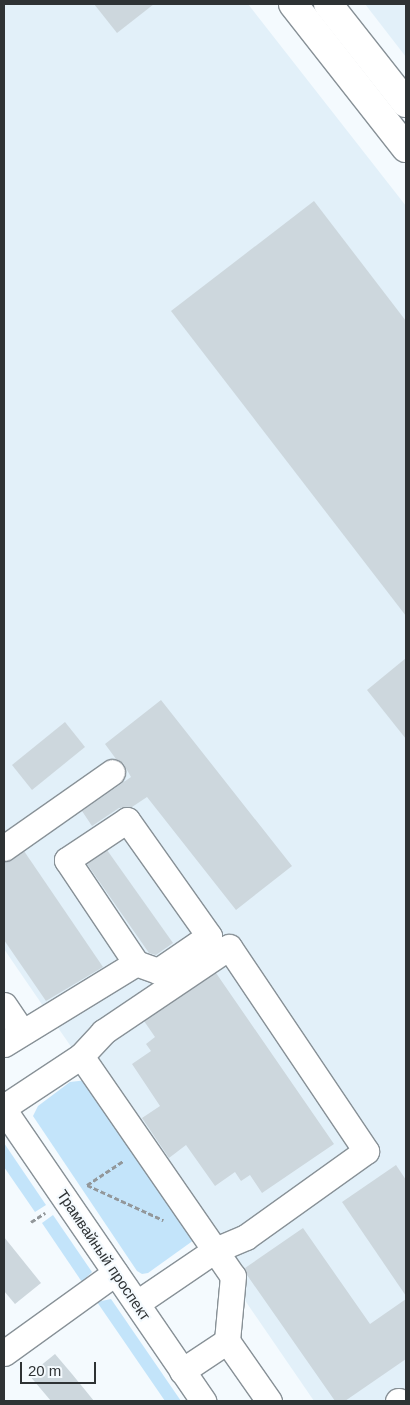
<!DOCTYPE html>
<html>
<head>
<meta charset="utf-8">
<style>
	body { margin:0 }
	#map { position:relative; width:410px; height:1405px; overflow:hidden; background:#f4fafe; font-family:Helvetica,sans-serif }
	div>[style] { position:absolute }
	[style*='--x'] { left:calc(var(--x)*1px); top:calc(var(--y)*1px); width:calc(var(--w)*1px); rotate:calc(var(--a)*1deg) }
	.built>* { inset:0; background:#e2f0f9 }
	.green>* { inset:0; background:#c3e4fa }
	.building>* { inset:0; background:#cdd7dd }
	.path>* { height:3px; margin-top:-1.5px; transform-origin:0; background:repeating-linear-gradient(90deg,#92979a 0 5px,transparent 0 7.5px) }
	.roads { filter:drop-shadow(1px 0 #889197) drop-shadow(-1px 0 #889197) drop-shadow(0 1px #889197) drop-shadow(0 -1px #889197) }
	.minor>* { height:25px; margin:-12.5px; padding:0 12.5px; transform-origin:12.5px; border-radius:12.5px; background:#fff }
	.major>* { height:28px; margin:-14px; padding:0 14px; transform-origin:14px; border-radius:14px; background:#fff }
	span { translate:-50% -50%; white-space:nowrap; text-align:center; line-height:1.15; -webkit-text-stroke:4px #f4fafe; paint-order:stroke }
	.street-label { font-size:15px; color:#2e3234 }
	.frame { position:absolute; inset:0; border:5px solid #2e3234; pointer-events:none }
	.scale { position:absolute; left:20px; top:1362px; width:76px; height:22px; box-sizing:border-box; border:2px solid #2e3234; border-top:0; padding-left:6px; font-size:15px; line-height:18px; white-space:nowrap; color:#2e3234; -webkit-text-stroke:4px #f4fafe; paint-order:stroke }
</style>
</head>
<body>
<div id="map">
	<div class="built">
		<div style="clip-path:polygon(4px 4px,248px 4px,406px 206px,406px 1401px,314px 1401px,4px 949px)"></div>
		<div style="clip-path:polygon(365px 4px,406px 4px,406px 57px)"></div>
	</div>
	<div class="green">
		<div style="clip-path:polygon(87px 1080px,194px 1240px,148px 1273px,142px 1274px,137px 1271px,33px 1116px,38px 1106px,70px 1082px)"></div>
		<div style="clip-path:polygon(4px 1143px,46px 1205px,35px 1212px,4px 1167px)"></div>
		<div style="clip-path:polygon(53px 1215px,92px 1272px,82px 1282px,42px 1223px)"></div>
		<div style="clip-path:polygon(111px 1299px,181px 1401px,165px 1401px,97px 1302px)"></div>
	</div>
	<div class="building">
		<div style="clip-path:polygon(94px 4px,154px 4px,117px 33px)"></div>
		<div style="clip-path:polygon(314px 201px,406px 321px,406px 616px,171px 311px)"></div>
		<div style="clip-path:polygon(406px 658px,406px 739px,367px 690px)"></div>
		<div style="clip-path:polygon(161px 700px,292px 866px,236px 910px,147px 797px,132px 807px,119px 808px,92px 826px,82px 811px,131px 777px,123px 763px,116px 759px,105px 744px)"></div>
		<div style="clip-path:polygon(65px 722px,85px 747px,32px 790px,12px 765px)"></div>
		<div style="clip-path:polygon(107px 850px,173px 943px,156px 955px,149px 953px,87px 864px)"></div>
		<div style="clip-path:polygon(24px 851px,103px 967px,46px 1001px,4px 940px,4px 863px)"></div>
		<div style="clip-path:polygon(216px 973px,334px 1144px,262px 1193px,250px 1175px,241px 1181px,235px 1172px,215px 1186px,186px 1145px,169px 1158px,142px 1118px,160px 1106px,132px 1064px,151px 1051px,146px 1044px,155px 1037px,144px 1021px)"></div>
		<div style="clip-path:polygon(396px 1165px,406px 1180px,406px 1296px,342px 1202px)"></div>
		<div style="clip-path:polygon(303px 1228px,370px 1324px,406px 1299px,406px 1359px,345px 1401px,335px 1401px,247px 1275px,245px 1268px)"></div>
		<div style="clip-path:polygon(4px 1237px,41px 1283px,15px 1304px,4px 1291px)"></div>
		<div style="clip-path:polygon(55px 1354px,72px 1374px,94px 1401px,51px 1401px,29px 1375px)"></div>
	</div>
	<div class="path">
		<div style="--x:87;--y:1185;--w:84;--a:24.7"></div>
		<div style="--x:87;--y:1185;--w:43;--a:-33.7"></div>
		<div style="--x:31;--y:1222;--w:17;--a:-33"></div>
	</div>
	<div class="roads">
		<div class="minor">
			<div style="--x:4;--y:848;--w:132;--a:-35.1"></div>
			<div style="--x:4;--y:1005;--w:32;--a:56"></div>
			<div style="--x:4;--y:1044;--w:155;--a:-31.5"></div>
			<div style="--x:136;--y:963;--w:124;--a:-123.8"></div>
			<div style="--x:67;--y:860;--w:72;--a:-33.7"></div>
			<div style="--x:127;--y:820;--w:142;--a:54.7"></div>
			<div style="--x:209;--y:936;--w:62;--a:145.5"></div>
			<div style="--x:158;--y:971;--w:23;--a:-160"></div>
			<div style="--x:81;--y:1056;--w:267;--a:55.4"></div>
			<div style="--x:233;--y:1276;--w:65;--a:95.3"></div>
			<div style="--x:4;--y:1107;--w:92;--a:-33.5"></div>
			<div style="--x:81;--y:1056;--w:33;--a:-47"></div>
			<div style="--x:103;--y:1032;--w:152;--a:-34"></div>
			<div style="--x:229;--y:947;--w:246;--a:56.1"></div>
			<div style="--x:366;--y:1151;--w:148;--a:144.4"></div>
			<div style="--x:246;--y:1237;--w:34;--a:157"></div>
			<div style="--x:215;--y:1250;--w:94;--a:145.8"></div>
			<div style="--x:4;--y:1110;--w:353;--a:55.6"></div>
			<div style="--x:4;--y:1353;--w:137;--a:-35.8"></div>
			<div style="--x:182;--y:1371;--w:54;--a:-33.7"></div>
			<div style="--x:227;--y:1341;--w:73;--a:55"></div>
			<div style="--x:398;--y:1401;--w:1;--a:0"></div>
		</div>
		<div class="major">
			<div style="--x:293;--y:4;--w:183;--a:51.9"></div>
			<div style="--x:328;--y:4;--w:126;--a:51.8"></div>
		</div>
	</div>
	<div class="street-label">
		<span style="left:104px;top:1255px;rotate:56deg">Трамвайный проспект</span>
	</div>
	<div class="frame"></div>
	<div class="scale">20 m</div>
</div>
</body>
</html>
